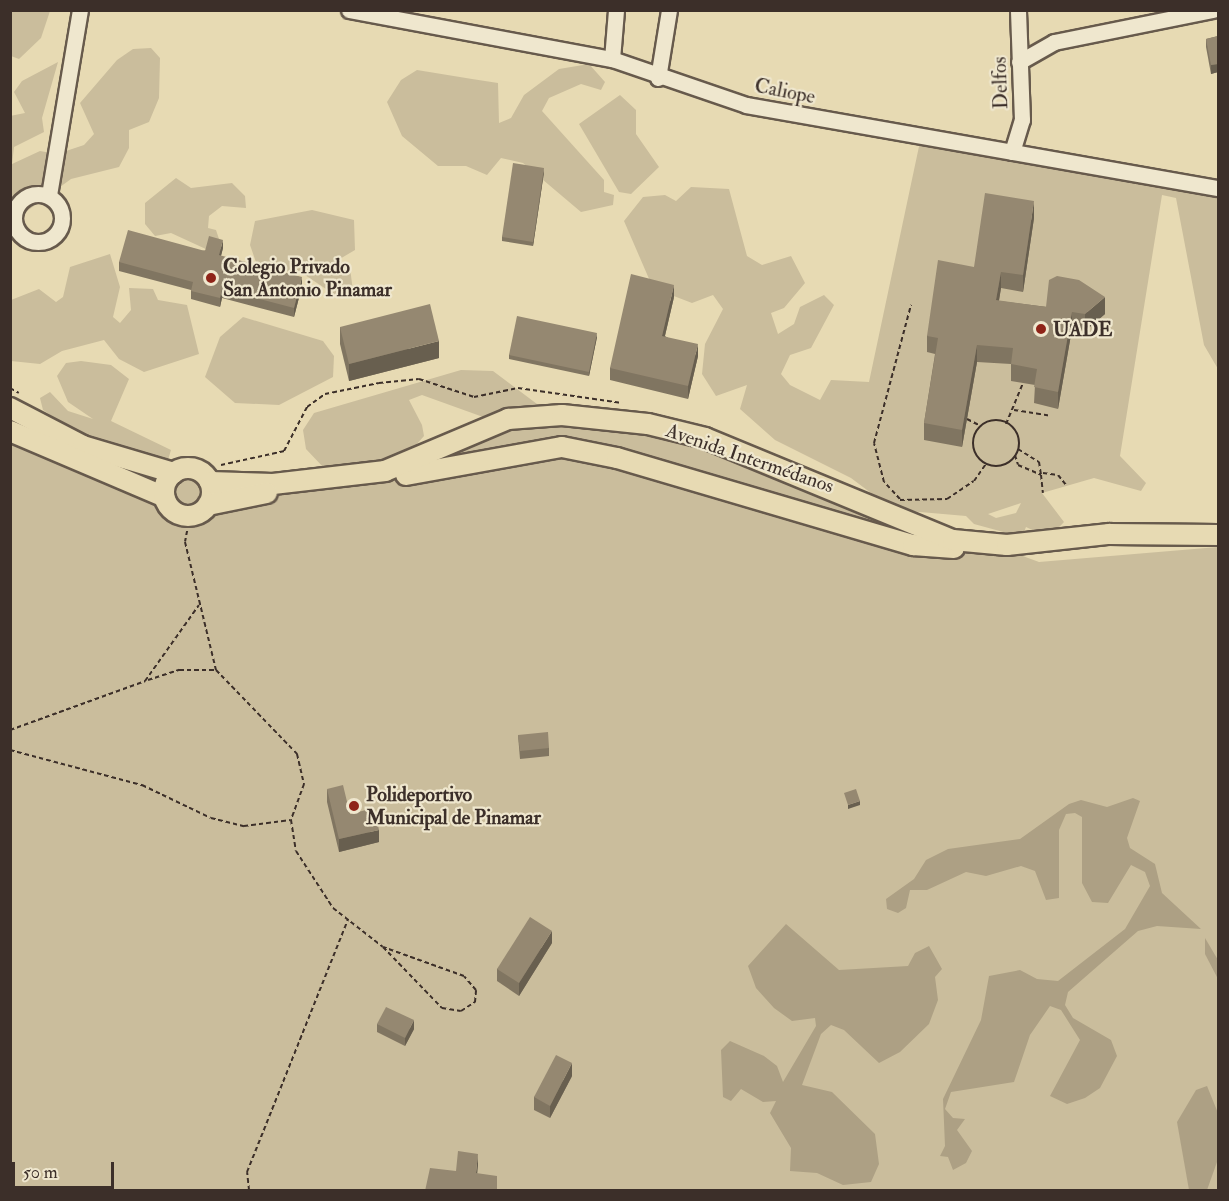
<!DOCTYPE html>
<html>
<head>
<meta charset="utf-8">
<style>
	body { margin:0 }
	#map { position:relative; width:1229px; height:1201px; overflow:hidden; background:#e7dab3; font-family:"IM FELL Double Pica",serif }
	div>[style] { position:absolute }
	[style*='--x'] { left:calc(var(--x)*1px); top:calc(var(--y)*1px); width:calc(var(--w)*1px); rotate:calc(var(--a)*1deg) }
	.green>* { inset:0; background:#cabd9c }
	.water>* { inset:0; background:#ada084 }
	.path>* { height:2px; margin-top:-1px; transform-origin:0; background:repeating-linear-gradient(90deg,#3c2f29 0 4.5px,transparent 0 7.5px) }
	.path>.ring { margin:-1px; padding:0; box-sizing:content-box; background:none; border:2px solid #3c2f29; border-radius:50% }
	.roads { filter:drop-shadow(2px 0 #675a4c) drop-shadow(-2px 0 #675a4c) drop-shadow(0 2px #675a4c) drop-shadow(0 -2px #675a4c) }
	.minor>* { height:15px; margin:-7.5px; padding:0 7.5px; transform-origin:7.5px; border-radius:7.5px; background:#efe7ce }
	.minor>.ring { margin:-7.5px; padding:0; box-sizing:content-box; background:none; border:15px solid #efe7ce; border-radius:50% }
	.major>* { height:20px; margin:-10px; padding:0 10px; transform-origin:10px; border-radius:10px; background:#e7dab3 }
	.major>.ring { margin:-10px; padding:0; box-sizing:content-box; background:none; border:20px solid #e7dab3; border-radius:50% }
	.wall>* { inset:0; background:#807561 }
	.shaded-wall>* { inset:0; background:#685f4f }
	.building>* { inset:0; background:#958871 }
	.dots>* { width:16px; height:16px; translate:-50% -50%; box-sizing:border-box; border:3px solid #efe7ce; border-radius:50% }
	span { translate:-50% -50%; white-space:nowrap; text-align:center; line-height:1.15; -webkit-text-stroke:4.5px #efe7ce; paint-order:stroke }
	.street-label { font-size:20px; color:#3c2f29 }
	.poi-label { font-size:20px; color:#3c2f29; font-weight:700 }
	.left { translate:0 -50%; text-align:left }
	.frame { position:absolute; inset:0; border:12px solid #3c2f29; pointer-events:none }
	.scale { position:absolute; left:12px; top:1162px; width:102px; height:27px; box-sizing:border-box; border:3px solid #3c2f29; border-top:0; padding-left:8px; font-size:18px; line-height:21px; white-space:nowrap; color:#3c2f29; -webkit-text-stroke:4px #efe7ce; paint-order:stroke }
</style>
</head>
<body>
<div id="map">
	<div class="green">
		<div style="clip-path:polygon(10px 11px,50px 11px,41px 38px,19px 59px,11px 56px)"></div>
		<div style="clip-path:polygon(151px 48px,160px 58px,159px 98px,149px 122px,129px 130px,129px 148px,119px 167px,71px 179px,27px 211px,11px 209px,10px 116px,25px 113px,14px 92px,22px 81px,58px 62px,42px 118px,44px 132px,14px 147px,12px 164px,40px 151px,57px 154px,84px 145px,94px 134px,80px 103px,117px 60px,133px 49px)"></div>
		<div style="clip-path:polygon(589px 64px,605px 82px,601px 90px,581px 84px,549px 98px,542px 111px,604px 180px,604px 192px,614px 195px,613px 205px,581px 212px,523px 163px,501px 158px,487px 175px,466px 166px,438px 166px,402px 136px,387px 102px,401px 80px,417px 70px,472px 79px,498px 83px,499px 123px,511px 118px,524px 95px,559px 69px)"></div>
		<div style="clip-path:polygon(620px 95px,636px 110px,636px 134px,659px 167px,631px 194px,619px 192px,579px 124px)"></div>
		<div style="clip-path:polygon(evenodd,921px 137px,1218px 191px,1218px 369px,1204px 345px,1176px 198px,1162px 195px,1120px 456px,1146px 483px,1141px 491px,1094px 478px,1042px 493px,1064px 522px,1049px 538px,1026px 527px,1022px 537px,974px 524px,966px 516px,897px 510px,1039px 562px,1218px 547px,1218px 1190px,11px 1190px,10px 431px,100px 472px,169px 478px,189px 468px,205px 475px,373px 478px,497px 422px,422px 395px,409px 400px,422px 425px,424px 436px,416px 445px,378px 463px,324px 468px,306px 449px,303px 430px,314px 413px,461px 370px,493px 371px,549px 413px,648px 424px,891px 508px,851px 478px,775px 440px,740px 409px,747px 385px,716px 396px,702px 374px,705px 344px,723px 309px,713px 295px,692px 303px,653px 288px,624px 221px,643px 197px,665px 195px,676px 201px,691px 187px,729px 189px,747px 256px,762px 265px,791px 256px,805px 283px,784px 308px,771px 313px,778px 334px,794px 324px,800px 307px,824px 295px,834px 305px,811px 348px,790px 355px,781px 374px,790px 385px,820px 400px,831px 380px,869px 382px,921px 137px,1021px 503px,1016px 513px,996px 518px,988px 514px,1021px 503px)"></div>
		<div style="clip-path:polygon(176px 178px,191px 188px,232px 183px,245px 196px,246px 208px,222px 206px,209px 216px,208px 228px,216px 230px,219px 239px,208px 250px,171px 233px,155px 236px,145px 224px,145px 203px)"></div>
		<div style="clip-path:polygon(312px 210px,354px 220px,355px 250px,338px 260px,350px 268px,353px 291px,335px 295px,305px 275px,257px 265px,250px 245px,255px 221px)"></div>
		<div style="clip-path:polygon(110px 254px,120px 287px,113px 317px,120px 323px,131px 310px,129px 288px,153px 289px,158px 300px,187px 305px,199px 354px,144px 372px,119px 359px,104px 340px,62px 351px,40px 364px,11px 361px,11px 300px,39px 289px,56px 302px,63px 297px,70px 267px)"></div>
		<div style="clip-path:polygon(243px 317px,323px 341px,334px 356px,333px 377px,279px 405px,235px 403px,205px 377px,220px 337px)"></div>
		<div style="clip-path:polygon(81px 361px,111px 365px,129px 379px,111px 421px,171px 450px,168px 460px,93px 444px,43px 410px,40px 398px,50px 392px,68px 411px,93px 419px,68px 402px,57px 376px,66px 363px)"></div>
	</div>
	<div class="water">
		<div style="clip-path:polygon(1133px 798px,1140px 801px,1127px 838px,1130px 848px,1155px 864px,1162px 893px,1201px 929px,1157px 926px,1138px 931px,1068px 992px,1065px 1005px,1073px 1018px,1111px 1040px,1117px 1056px,1100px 1088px,1085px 1098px,1067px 1104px,1050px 1096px,1080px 1040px,1061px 1010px,1050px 1006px,1030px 1035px,1014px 1082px,951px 1092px,945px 1109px,953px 1118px,965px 1119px,957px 1130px,972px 1151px,966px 1163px,953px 1170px,948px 1157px,940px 1156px,945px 1146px,943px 1099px,981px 1020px,989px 976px,1020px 970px,1037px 979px,1058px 981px,1125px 929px,1150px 886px,1145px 872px,1131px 865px,1108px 903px,1092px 902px,1082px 883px,1082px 817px,1075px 813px,1066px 814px,1059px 830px,1059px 898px,1046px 900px,1035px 871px,1021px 866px,986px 876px,966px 872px,927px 890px,910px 890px,906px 908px,898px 913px,887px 909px,886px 899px,914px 879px,926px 860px,948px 849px,1020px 839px,1069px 804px,1081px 800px,1107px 807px)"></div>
		<div style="clip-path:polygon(786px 924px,839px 970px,908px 966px,915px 953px,929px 946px,942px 969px,935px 977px,938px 1000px,929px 1024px,900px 1052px,879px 1063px,844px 1030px,831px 1025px,821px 1034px,802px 1085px,832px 1092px,875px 1134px,879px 1164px,871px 1182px,843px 1185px,817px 1173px,790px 1171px,791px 1148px,770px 1113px,776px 1101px,763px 1102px,741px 1089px,731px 1101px,723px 1097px,721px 1050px,730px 1041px,764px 1056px,777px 1066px,783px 1082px,816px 1026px,815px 1018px,792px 1021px,774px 1008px,756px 988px,748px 966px)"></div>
		<div style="clip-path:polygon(1205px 938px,1218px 960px,1218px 979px,1205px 954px)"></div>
		<div style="clip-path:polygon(1207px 1086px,1218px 1113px,1217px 1162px,1207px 1190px,1189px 1190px,1177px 1122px,1196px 1090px)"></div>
	</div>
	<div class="path">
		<div style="--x:10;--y:388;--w:10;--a:29"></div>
		<div style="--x:1014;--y:410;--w:37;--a:9"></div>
		<div style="--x:967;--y:419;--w:16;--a:27"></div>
		<div class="ring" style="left:973px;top:420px;width:44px;height:44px"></div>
		<div style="--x:1006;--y:424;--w:44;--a:-67.5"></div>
		<div style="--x:1018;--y:449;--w:25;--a:32"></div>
		<div style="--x:1039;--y:462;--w:13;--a:81"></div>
		<div style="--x:1015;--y:455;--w:10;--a:73"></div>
		<div style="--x:1018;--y:465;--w:25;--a:23"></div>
		<div style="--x:1041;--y:475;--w:18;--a:84"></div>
		<div style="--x:186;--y:462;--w:24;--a:5"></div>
		<div style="--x:221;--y:465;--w:65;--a:-12.5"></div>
		<div style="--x:284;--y:451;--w:50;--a:-62.4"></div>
		<div style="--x:307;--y:407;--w:22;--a:-36"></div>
		<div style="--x:325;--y:394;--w:55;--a:-11.5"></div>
		<div style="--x:379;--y:383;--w:40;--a:-5.7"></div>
		<div style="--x:419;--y:379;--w:58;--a:18.1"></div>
		<div style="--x:474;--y:397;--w:45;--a:-11.6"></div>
		<div style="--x:518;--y:388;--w:105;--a:8.2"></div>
		<div style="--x:1043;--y:473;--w:15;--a:8"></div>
		<div style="--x:1058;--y:475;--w:14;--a:51"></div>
		<div style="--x:900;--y:499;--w:23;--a:-133"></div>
		<div style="--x:884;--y:482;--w:40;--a:-104.4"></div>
		<div style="--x:874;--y:443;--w:143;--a:-75"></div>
		<div style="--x:900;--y:500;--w:47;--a:-1.2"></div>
		<div style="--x:947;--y:499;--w:32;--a:-34"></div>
		<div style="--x:974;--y:481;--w:21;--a:-55"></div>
		<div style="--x:190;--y:516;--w:26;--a:101"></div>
		<div style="--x:185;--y:542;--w:132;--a:76.4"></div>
		<div style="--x:216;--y:670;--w:117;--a:46"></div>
		<div style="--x:297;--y:754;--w:31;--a:77"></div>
		<div style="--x:304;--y:784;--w:38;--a:110"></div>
		<div style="--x:291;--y:820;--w:31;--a:81"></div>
		<div style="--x:296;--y:851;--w:68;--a:57"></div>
		<div style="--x:333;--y:908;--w:63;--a:38"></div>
		<div style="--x:383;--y:947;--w:85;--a:46"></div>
		<div style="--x:442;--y:1008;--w:19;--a:9"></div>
		<div style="--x:461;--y:1011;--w:17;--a:-33"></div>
		<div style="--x:475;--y:1002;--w:12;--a:-85"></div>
		<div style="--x:476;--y:990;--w:18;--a:-131"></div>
		<div style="--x:464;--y:976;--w:86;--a:-160.3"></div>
		<div style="--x:148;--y:680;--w:33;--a:-18"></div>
		<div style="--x:179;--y:670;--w:37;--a:0"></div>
		<div style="--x:10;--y:730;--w:144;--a:-19.9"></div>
		<div style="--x:145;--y:681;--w:93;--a:-54.6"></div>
		<div style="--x:10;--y:750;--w:137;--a:14.9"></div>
		<div style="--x:142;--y:785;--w:76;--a:25.6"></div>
		<div style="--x:211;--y:818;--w:34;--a:14"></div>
		<div style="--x:244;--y:826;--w:47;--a:-7.3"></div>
		<div style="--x:249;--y:1190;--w:18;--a:-96"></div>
		<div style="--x:247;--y:1172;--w:272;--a:-68.2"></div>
	</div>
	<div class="roads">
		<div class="minor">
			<div style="--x:349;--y:10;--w:268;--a:10.6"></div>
			<div style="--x:612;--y:59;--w:142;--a:18.9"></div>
			<div style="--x:746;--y:105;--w:479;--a:10"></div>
			<div style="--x:612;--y:59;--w:49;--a:-85.3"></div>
			<div style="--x:1019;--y:62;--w:40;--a:-29.7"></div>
			<div style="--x:1054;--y:42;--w:162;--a:-11.4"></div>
			<div style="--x:658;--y:78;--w:69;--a:-80.8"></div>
			<div style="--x:1012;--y:152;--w:34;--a:-73"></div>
			<div style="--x:1022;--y:120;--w:110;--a:-92.1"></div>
			<div class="ring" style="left:14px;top:194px;width:33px;height:33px"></div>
			<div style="--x:49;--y:195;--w:188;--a:-80.5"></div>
		</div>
		<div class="major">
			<div style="--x:10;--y:408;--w:82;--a:27.5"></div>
			<div style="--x:83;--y:446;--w:95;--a:16.5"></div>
			<div style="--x:10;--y:431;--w:168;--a:23.1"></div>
			<div class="ring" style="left:164px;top:468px;width:28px;height:28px"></div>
			<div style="--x:406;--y:475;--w:158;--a:-10.2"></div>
			<div style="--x:562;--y:447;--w:56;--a:11.3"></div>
			<div style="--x:617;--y:458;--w:309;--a:16.4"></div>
			<div style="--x:913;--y:545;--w:41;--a:4.2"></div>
			<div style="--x:210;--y:482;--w:63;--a:1.8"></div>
			<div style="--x:273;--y:484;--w:113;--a:-6.6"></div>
			<div style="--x:385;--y:471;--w:134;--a:-22.9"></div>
			<div style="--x:508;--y:419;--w:54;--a:-4.2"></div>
			<div style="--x:562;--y:415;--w:86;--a:6"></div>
			<div style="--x:648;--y:424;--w:59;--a:13.8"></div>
			<div style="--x:705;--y:438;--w:268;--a:22.4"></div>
			<div style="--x:953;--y:540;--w:54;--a:5.3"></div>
			<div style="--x:1007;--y:545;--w:103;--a:-6.2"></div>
			<div style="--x:1109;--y:534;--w:109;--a:0.5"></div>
			<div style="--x:208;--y:505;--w:60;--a:-11.5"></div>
		</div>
	</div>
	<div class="wall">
		<div style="clip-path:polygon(1218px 36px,1218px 72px,1211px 74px,1206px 47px,1206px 39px)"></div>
		<div style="clip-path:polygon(544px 172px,533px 246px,502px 241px,502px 237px)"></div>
		<div style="clip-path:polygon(1034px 218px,1023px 292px,1001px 288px,999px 301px,1105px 314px,1085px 331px,1072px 329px,1058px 409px,1034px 403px,1035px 385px,1011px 381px,1011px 364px,977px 362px,962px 447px,924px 440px,924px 423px,935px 354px,927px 352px,927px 336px,974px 267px)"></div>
		<div style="clip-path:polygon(223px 248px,221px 256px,302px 286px,294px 317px,222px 298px,220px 307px,191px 299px,191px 290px,119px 271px,119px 262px)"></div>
		<div style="clip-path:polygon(674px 297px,665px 336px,698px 356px,688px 399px,610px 380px,610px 368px)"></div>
		<div style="clip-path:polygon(340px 327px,439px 358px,349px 381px,340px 344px)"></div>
		<div style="clip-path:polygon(597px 337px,589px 376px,509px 359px,509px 355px)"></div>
		<div style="clip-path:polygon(518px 735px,549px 748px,549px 756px,520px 759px)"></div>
		<div style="clip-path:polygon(327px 789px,350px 814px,379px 842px,339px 852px,327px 802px)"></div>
		<div style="clip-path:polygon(552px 943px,519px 996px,497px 981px,497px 969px)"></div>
		<div style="clip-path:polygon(377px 1024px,414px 1029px,405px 1046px,377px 1032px)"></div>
		<div style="clip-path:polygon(572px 1076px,550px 1118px,534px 1110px,534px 1097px)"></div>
	</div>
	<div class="shaded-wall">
		<div style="clip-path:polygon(1218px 64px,1218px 72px,1211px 74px,1211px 65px)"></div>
		<div style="clip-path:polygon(544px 168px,544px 172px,533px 246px,533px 242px)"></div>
		<div style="clip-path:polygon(1034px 201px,1034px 218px,1023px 292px,1023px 275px)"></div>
		<div style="clip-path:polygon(223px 240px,223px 248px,219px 263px,219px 255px)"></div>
		<div style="clip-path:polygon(1001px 272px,1001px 288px,996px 317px,996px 300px)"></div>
		<div style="clip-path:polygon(302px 277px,302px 286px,294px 317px,294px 308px)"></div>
		<div style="clip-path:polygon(674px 285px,674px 297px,662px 348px,662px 336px)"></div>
		<div style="clip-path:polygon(222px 289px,222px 298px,220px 307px,220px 298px)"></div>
		<div style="clip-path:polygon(1105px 297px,1105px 314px,1085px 331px,1085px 314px)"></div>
		<div style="clip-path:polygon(1072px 312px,1072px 329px,1058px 409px,1058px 392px)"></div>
		<div style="clip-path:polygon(597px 333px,597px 337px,589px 376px,589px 372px)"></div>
		<div style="clip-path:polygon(439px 341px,439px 358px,349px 381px,349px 364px)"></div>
		<div style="clip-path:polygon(698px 344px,698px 356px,688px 399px,688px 386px)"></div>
		<div style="clip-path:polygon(977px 345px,977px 362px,962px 447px,962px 430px)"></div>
		<div style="clip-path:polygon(860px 801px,860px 805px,848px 809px,848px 805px)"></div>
		<div style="clip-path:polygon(379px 830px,379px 842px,339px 852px,339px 839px)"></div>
		<div style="clip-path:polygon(552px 931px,552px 943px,519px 996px,519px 983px)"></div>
		<div style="clip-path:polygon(414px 1020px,414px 1029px,405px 1046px,405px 1038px)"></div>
		<div style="clip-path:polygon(572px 1063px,572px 1076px,550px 1118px,550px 1106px)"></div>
		<div style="clip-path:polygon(478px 1154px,478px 1166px,476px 1185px,476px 1173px)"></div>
	</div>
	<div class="building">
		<div style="clip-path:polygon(1218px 36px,1218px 64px,1211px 65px,1206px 39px)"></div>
		<div style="clip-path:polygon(513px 163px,544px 168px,533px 242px,502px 237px)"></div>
		<div style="clip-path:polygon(985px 193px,1034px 201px,1023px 275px,1001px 272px,996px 300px,1046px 307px,1049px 280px,1057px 276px,1079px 280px,1105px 297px,1085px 314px,1072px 312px,1058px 392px,1034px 387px,1037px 369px,1011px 364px,1013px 348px,977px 345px,962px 430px,924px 423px,938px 338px,927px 336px,938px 260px,974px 267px)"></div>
		<div style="clip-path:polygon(128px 230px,205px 251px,209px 236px,223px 240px,219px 255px,302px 277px,294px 308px,222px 289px,220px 298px,191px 291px,193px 282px,119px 262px)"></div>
		<div style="clip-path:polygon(631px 274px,674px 285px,662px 336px,698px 344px,688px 386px,610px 368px)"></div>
		<div style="clip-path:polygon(430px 304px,439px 341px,349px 364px,340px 327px)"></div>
		<div style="clip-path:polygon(517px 316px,597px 333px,589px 372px,509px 355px)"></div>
		<div style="clip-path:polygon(548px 732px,549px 748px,520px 751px,518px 735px)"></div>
		<div style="clip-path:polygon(343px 785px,350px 814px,374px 808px,379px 830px,339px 839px,327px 789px)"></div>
		<div style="clip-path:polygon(856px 789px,860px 801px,848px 805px,844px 793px)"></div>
		<div style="clip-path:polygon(530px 917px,552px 931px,519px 983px,497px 969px)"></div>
		<div style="clip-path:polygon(386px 1007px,414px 1020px,405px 1038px,377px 1024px)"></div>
		<div style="clip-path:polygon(556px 1055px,572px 1063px,550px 1106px,534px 1097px)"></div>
		<div style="clip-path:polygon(458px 1151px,478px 1154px,476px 1173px,497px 1176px,497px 1191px,425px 1191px,430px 1168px,456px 1171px)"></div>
	</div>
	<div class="dots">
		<div style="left:211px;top:278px;background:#8f2418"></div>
		<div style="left:1041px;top:329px;background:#8f2418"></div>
		<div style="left:354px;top:806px;background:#8f2418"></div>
	</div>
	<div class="street-label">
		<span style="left:1000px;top:83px;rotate:-92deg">Delfos</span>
		<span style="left:785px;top:91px;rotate:11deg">Caliope</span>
		<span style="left:750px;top:458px;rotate:19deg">Avenida Intermédanos</span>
	</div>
	<div class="poi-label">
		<span class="left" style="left:223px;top:278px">Colegio Privado<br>San Antonio Pinamar</span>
		<span class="left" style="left:1053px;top:329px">UADE</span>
		<span class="left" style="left:366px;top:806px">Polideportivo<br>Municipal de Pinamar</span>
	</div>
	<div class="frame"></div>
	<div class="scale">50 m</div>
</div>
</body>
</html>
